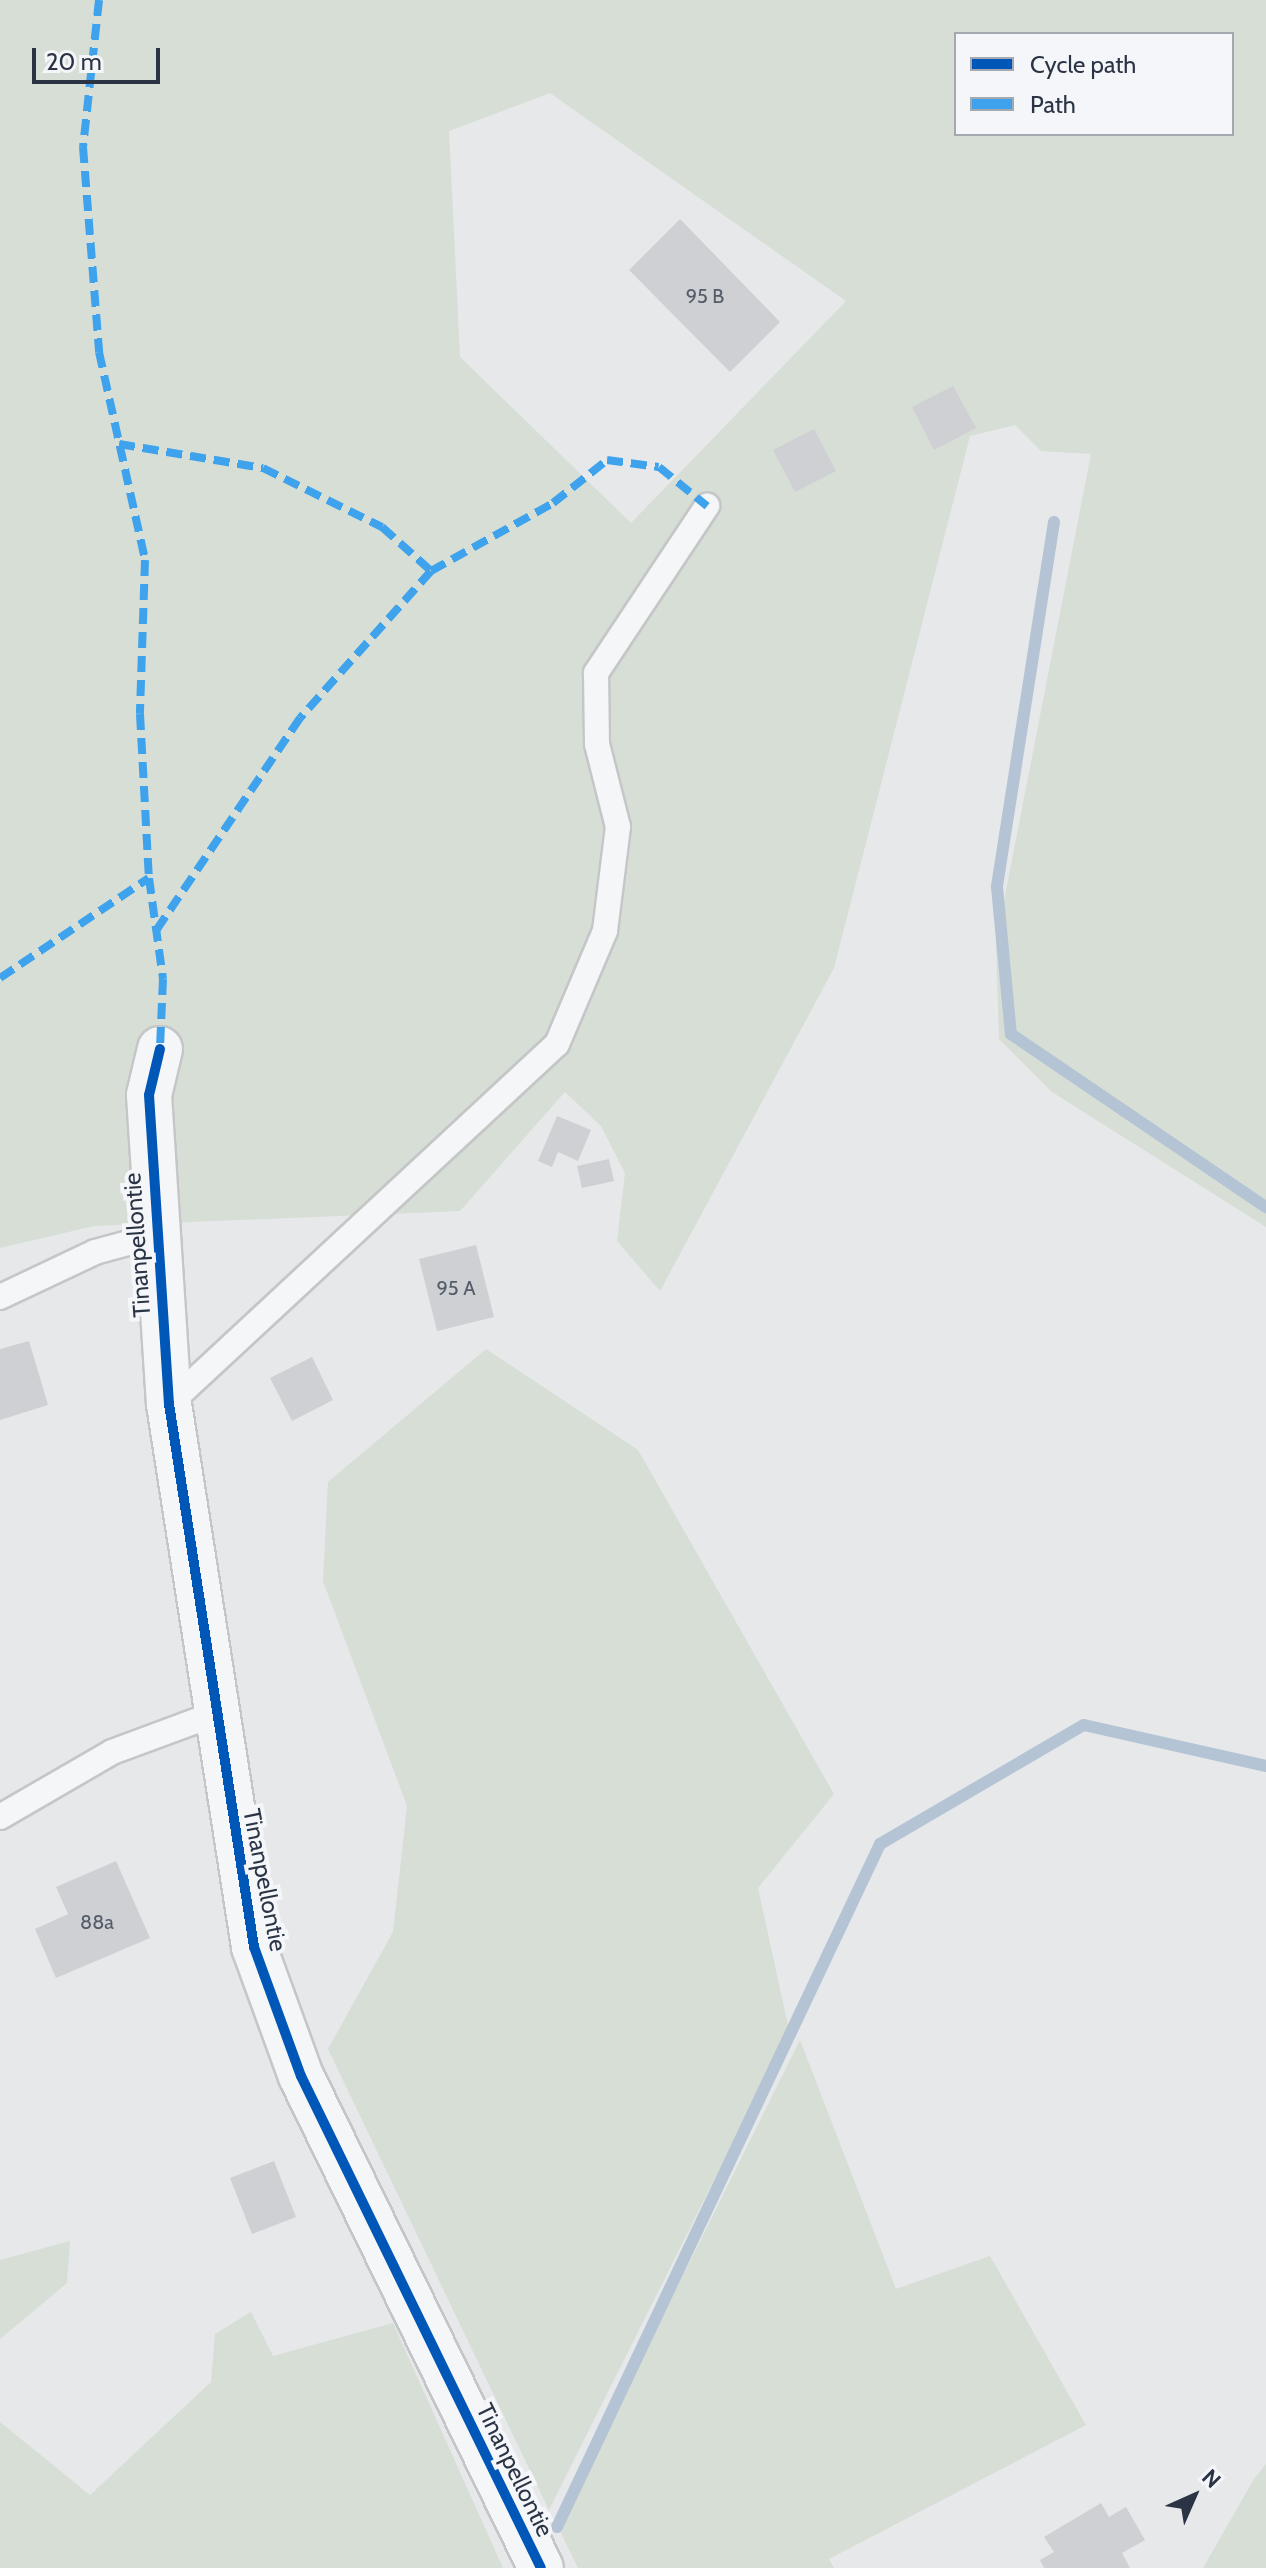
<!DOCTYPE html>
<html>
<head>
<meta charset="utf-8">
<style>
	body { margin:0 }
	#map { position:relative; width:1266px; height:2568px; overflow:hidden; background:#e6e8ea; font-family:Cabin,sans-serif }
	div>[style] { position:absolute }
	[style*='--x'] { left:calc(var(--x)*1px); top:calc(var(--y)*1px); width:calc(var(--w)*1px); rotate:calc(var(--a)*1deg) }
	.green>* { inset:0; background:#d6ded6 }
	.stream>* { height:12px; margin:-6px; padding:0 6px; transform-origin:6px; border-radius:6px; background:#b4c4d5 }
	.building>* { inset:0; background:#ced0d3 }
	.roads { filter:drop-shadow(2px 0 #c4c6c8) drop-shadow(-2px 0 #c4c6c8) drop-shadow(0 2px #c4c6c8) drop-shadow(0 -2px #c4c6c8) }
	.service>* { height:24px; margin:-12px; padding:0 12px; transform-origin:12px; border-radius:12px; background:#f5f6f7 }
	.minor>* { height:44px; margin:-22px; padding:0 22px; transform-origin:22px; border-radius:22px; background:#f5f6f7 }
	.quiet>* { height:8px; margin-top:-4px; transform-origin:0; background:repeating-linear-gradient(90deg,#3ea3ec 0 16px,transparent 0 24px) }
	.cycleway>* { height:10px; margin:-5px; padding:0 5px; transform-origin:5px; border-radius:5px; background:#0057b8 }
	span { translate:-50% -50%; white-space:nowrap; text-align:center; line-height:1.15; -webkit-text-stroke:8px #f4f6f9; paint-order:stroke }
	.number-label { font-size:20px; color:#545c69 }
	.number-label span { -webkit-text-stroke-width:0 }
	.street-label { font-size:24px; color:#2b3445 }
	.legend { position:absolute; left:954px; top:32px; width:280px; height:104px; box-sizing:border-box; background:#f4f6f9; border:2px solid #a4a8b1; margin:0; padding:10px 14px; list-style:none; font-size:24px; color:#2b3445 }
	.legend li { display:flex; align-items:center; gap:16px; height:40px }
	.legend b { width:40px; border:2px solid #a4a8b1 }
	.north { position:absolute; left:1154px; top:2456px; width:80px; height:80px; -webkit-text-stroke:6px #f4f6f9; paint-order:stroke; rotate:45deg; font-size:22px; font-weight:700; line-height:32px; text-align:center; color:#2b3445 }
	.north::after { content:''; display:block; margin:auto; width:28px; height:36px; background:#2b3445; clip-path:polygon(50% 0,100% 100%,50% 72%,0 100%) }
	.scale { position:absolute; left:32px; top:48px; width:128px; height:36px; box-sizing:border-box; border:4px solid #2b3445; border-top:0; padding-left:10px; font-size:24px; line-height:28px; white-space:nowrap; color:#2b3445; -webkit-text-stroke:6px #f4f6f9; paint-order:stroke }
</style>
</head>
<body>
<div id="map">
	<div class="green">
		<div style="clip-path:polygon(evenodd,0 0,1266px 0,1266px 1227px,1052px 1092px,999px 1039px,996px 942px,1091px 454px,1041px 451px,1015px 425px,970px 436px,834px 968px,660px 1291px,617px 1241px,625px 1173px,601px 1126px,565px 1092px,460px 1211px,94px 1226px,0 1248px,0 0,956px 34px,1232px 34px,1232px 134px,956px 134px,956px 34px,0 0,550px 93px,846px 301px,631px 523px,460px 357px,449px 131px,550px 93px)"></div>
		<div style="clip-path:polygon(486px 1349px,638px 1450px,834px 1794px,758px 1888px,789px 2030px,549px 2510px,328px 2049px,393px 1932px,407px 1806px,323px 1581px,328px 1482px)"></div>
		<div style="clip-path:polygon(800px 2040px,896px 2289px,990px 2256px,1086px 2425px,829px 2559px,834px 2568px,578px 2568px,558px 2527px)"></div>
		<div style="clip-path:polygon(70px 2241px,67px 2283px,0 2339px,0 2260px)"></div>
		<div style="clip-path:polygon(251px 2312px,273px 2356px,393px 2323px,503px 2568px,0 2568px,0 2422px,90px 2495px,211px 2382px,215px 2334px)"></div>
		<div style="clip-path:polygon(1266px 2464px,1266px 2568px,1203px 2568px,1254px 2479px)"></div>
	</div>
	<div class="stream">
		<div style="--x:1054;--y:522;--w:369;--a:98.9"></div>
		<div style="--x:997;--y:887;--w:148;--a:84.6"></div>
		<div style="--x:1011;--y:1034;--w:308;--a:34.2"></div>
		<div style="--x:557;--y:2527;--w:756;--a:-64.69"></div>
		<div style="--x:880;--y:1844;--w:236;--a:-30.3"></div>
		<div style="--x:1084;--y:1725;--w:187;--a:12.7"></div>
	</div>
	<div class="building">
		<div style="clip-path:polygon(680px 219px,780px 322px,730px 372px,629px 270px)"></div>
		<div style="clip-path:polygon(953px 386px,976px 428px,934px 450px,912px 407px)"></div>
		<div style="clip-path:polygon(814px 429px,836px 471px,795px 492px,773px 450px)"></div>
		<div style="clip-path:polygon(557px 1116px,591px 1130px,578px 1161px,558px 1152px,552px 1167px,538px 1161px)"></div>
		<div style="clip-path:polygon(609px 1159px,614px 1181px,582px 1188px,577px 1166px)"></div>
		<div style="clip-path:polygon(476px 1245px,494px 1317px,437px 1331px,419px 1259px)"></div>
		<div style="clip-path:polygon(29px 1341px,48px 1405px,0 1420px,0 1349px)"></div>
		<div style="clip-path:polygon(312px 1357px,333px 1400px,292px 1421px,270px 1378px)"></div>
		<div style="clip-path:polygon(116px 1861px,150px 1938px,56px 1978px,35px 1929px,68px 1914px,56px 1887px)"></div>
		<div style="clip-path:polygon(274px 2161px,296px 2217px,252px 2234px,230px 2178px)"></div>
		<div style="clip-path:polygon(1101px 2503px,1109px 2517px,1126px 2507px,1145px 2540px,1122px 2553px,1130px 2568px,1044px 2568px,1040px 2560px,1054px 2552px,1044px 2537px)"></div>
	</div>
	<div class="roads">
		<div class="service">
			<div style="--x:0;--y:1297;--w:105;--a:-25.3"></div>
			<div style="--x:95;--y:1252;--w:61;--a:-15.2"></div>
			<div style="--x:169;--y:1404;--w:529;--a:-42.86"></div>
			<div style="--x:557;--y:1044;--w:123;--a:-67"></div>
			<div style="--x:605;--y:931;--w:105;--a:-82.9"></div>
			<div style="--x:618;--y:827;--w:86;--a:-104.2"></div>
			<div style="--x:597;--y:744;--w:71;--a:-90.8"></div>
			<div style="--x:596;--y:673;--w:201;--a:-56.4"></div>
			<div style="--x:0;--y:1817;--w:129;--a:-30.1"></div>
			<div style="--x:112;--y:1752;--w:107;--a:-20.3"></div>
		</div>
		<div class="minor">
			<div style="--x:160;--y:1049;--w:47;--a:103.4"></div>
			<div style="--x:149;--y:1095;--w:310;--a:86.3"></div>
			<div style="--x:169;--y:1404;--w:550;--a:81.1"></div>
			<div style="--x:254;--y:1947;--w:137;--a:70"></div>
			<div style="--x:301;--y:2076;--w:547;--a:64"></div>
		</div>
	</div>
	<div class="quiet">
		<div style="--x:99;--y:0;--w:148;--a:96.2"></div>
		<div style="--x:83;--y:147;--w:206;--a:85.5"></div>
		<div style="--x:99;--y:352;--w:213;--a:77.5"></div>
		<div style="--x:145;--y:560;--w:154;--a:91.9"></div>
		<div style="--x:140;--y:714;--w:164;--a:86.9"></div>
		<div style="--x:149;--y:878;--w:102;--a:82.1"></div>
		<div style="--x:163;--y:979;--w:70;--a:92.5"></div>
		<div style="--x:119;--y:444;--w:146;--a:9.5"></div>
		<div style="--x:263;--y:468;--w:133;--a:26.4"></div>
		<div style="--x:382;--y:527;--w:66;--a:41.9"></div>
		<div style="--x:431;--y:571;--w:197;--a:131.7"></div>
		<div style="--x:300;--y:718;--w:257;--a:124.1"></div>
		<div style="--x:431;--y:571;--w:140;--a:-29.1"></div>
		<div style="--x:553;--y:503;--w:69;--a:-38.5"></div>
		<div style="--x:607;--y:460;--w:52;--a:7.7"></div>
		<div style="--x:659;--y:467;--w:62;--a:39.1"></div>
		<div style="--x:0;--y:978;--w:179;--a:-33.9"></div>
	</div>
	<div class="cycleway">
		<div style="--x:160;--y:1049;--w:47;--a:103.4"></div>
		<div style="--x:149;--y:1095;--w:310;--a:86.3"></div>
		<div style="--x:169;--y:1404;--w:550;--a:81.1"></div>
		<div style="--x:254;--y:1947;--w:137;--a:70"></div>
		<div style="--x:301;--y:2076;--w:547;--a:64"></div>
	</div>
	<div class="number-label">
		<span style="left:705px;top:296px">95 B</span>
		<span style="left:456px;top:1288px">95 A</span>
		<span style="left:97px;top:1922px">88a</span>
	</div>
	<div class="street-label">
		<span style="left:137px;top:1245px;rotate:-94deg">Tinanpellontie</span>
		<span style="left:265px;top:1880px;rotate:79deg">Tinanpellontie</span>
		<span style="left:515px;top:2470px;rotate:64deg">Tinanpellontie</span>
	</div>
	<ul class="legend">
	<li><b style="height:10px;background:#0057b8"></b>Cycle path</li>
	<li><b style="height:10px;background:#3ea3ec"></b>Path</li>
	</ul>
	<div class="north">N</div>
	<div class="scale">20 m</div>
</div>
</body>
</html>
